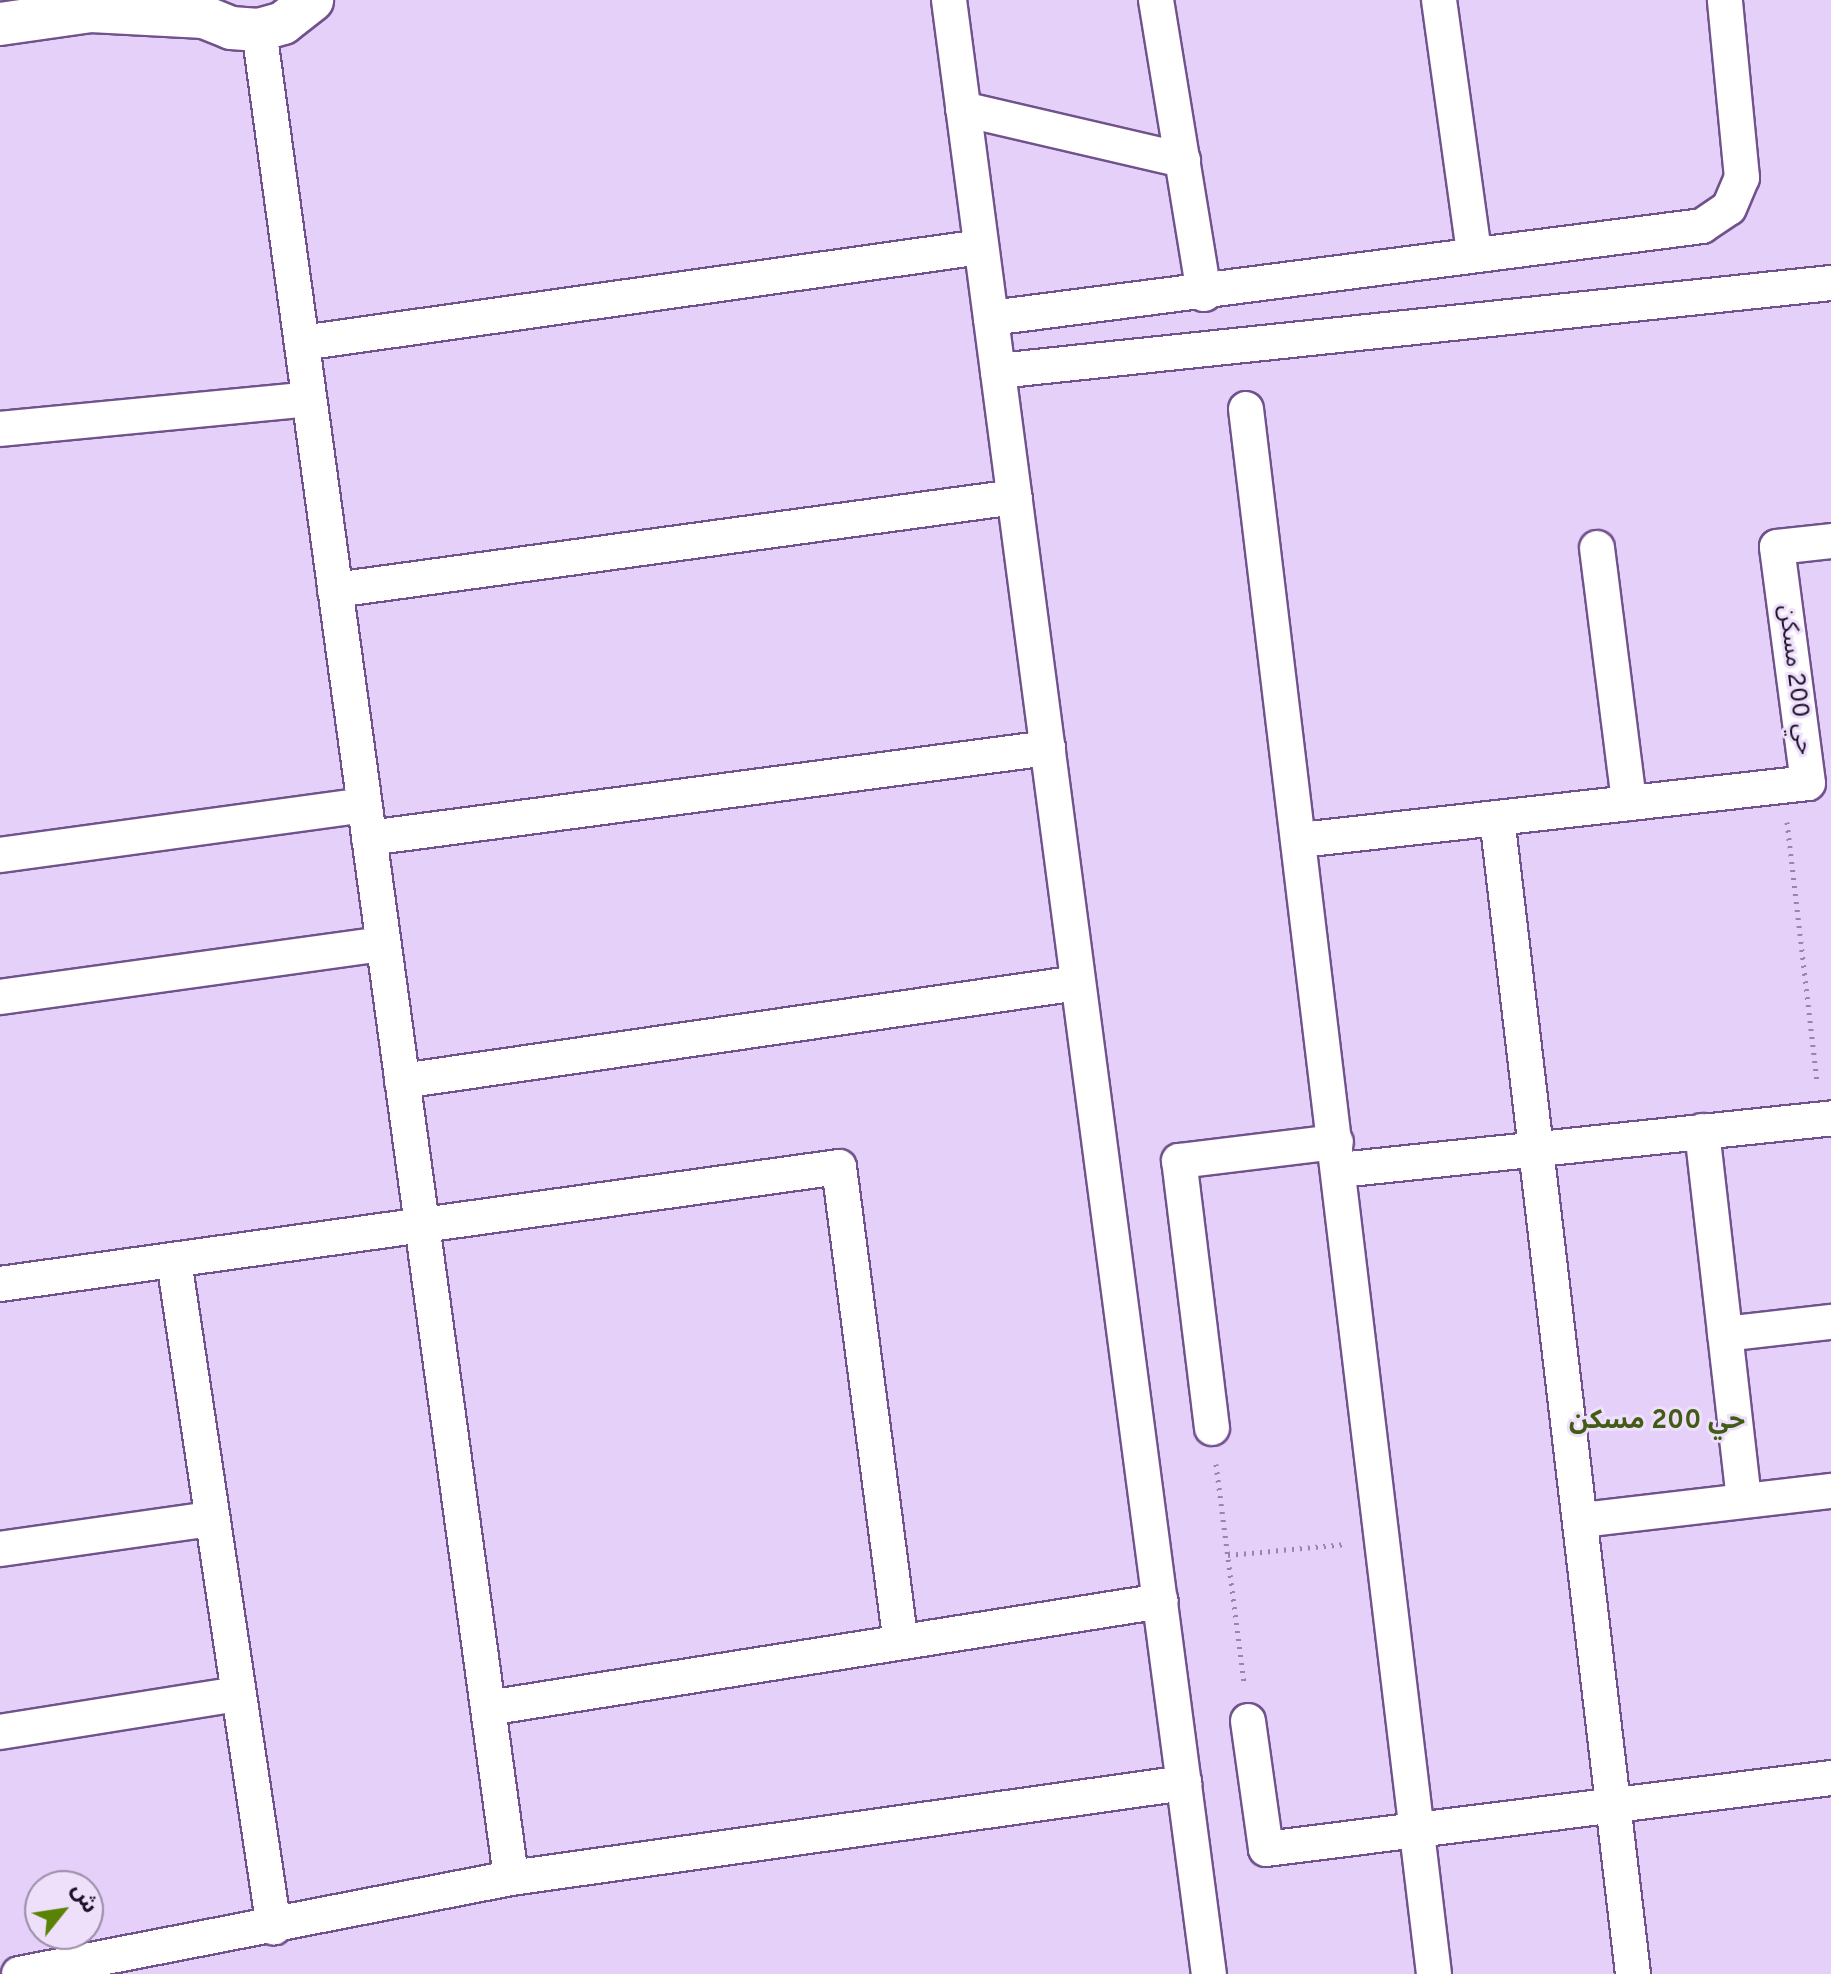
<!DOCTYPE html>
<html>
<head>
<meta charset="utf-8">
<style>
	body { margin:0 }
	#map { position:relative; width:1831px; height:1974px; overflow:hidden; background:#e4d0f8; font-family:Overpass,"Noto Sans Arabic",sans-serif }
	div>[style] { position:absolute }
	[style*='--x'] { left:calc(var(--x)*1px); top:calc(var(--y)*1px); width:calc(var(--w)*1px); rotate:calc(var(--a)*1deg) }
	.path>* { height:5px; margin-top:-2.5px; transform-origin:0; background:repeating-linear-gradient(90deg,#9786a8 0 2px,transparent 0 8px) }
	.roads { filter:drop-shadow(2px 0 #71528c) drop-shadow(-2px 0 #71528c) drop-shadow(0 2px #71528c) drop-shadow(0 -2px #71528c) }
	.minor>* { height:34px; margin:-17px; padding:0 17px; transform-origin:17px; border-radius:17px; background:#fff }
	.tertiary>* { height:42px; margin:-21px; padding:0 21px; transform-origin:21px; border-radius:21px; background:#fff }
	span { translate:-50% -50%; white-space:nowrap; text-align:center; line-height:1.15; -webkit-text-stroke:6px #eee0fb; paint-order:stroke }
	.street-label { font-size:24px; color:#1e1129 }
	.neighbourhood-label { font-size:26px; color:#425c17; font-weight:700 }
	.north { position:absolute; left:24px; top:1870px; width:80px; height:80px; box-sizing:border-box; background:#eee0fb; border:2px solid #9b8da7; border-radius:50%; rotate:60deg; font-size:22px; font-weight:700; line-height:32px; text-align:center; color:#1e1129 }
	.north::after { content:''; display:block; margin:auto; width:28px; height:36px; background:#5a8204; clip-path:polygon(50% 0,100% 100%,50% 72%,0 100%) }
</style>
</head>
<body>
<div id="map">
	<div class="path">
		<div style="--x:1787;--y:822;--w:263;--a:83.4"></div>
		<div style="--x:1216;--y:1464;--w:222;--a:82.7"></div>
		<div style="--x:1228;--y:1555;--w:119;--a:-5.3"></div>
	</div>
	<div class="roads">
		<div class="minor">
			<div style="--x:949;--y:0;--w:1991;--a:82.5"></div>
			<div style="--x:1156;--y:0;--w:298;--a:80.7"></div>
			<div style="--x:1439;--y:0;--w:255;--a:82.1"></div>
			<div style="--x:259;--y:30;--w:1865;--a:82.23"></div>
			<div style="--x:963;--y:109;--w:226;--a:13.1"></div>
			<div style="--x:991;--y:318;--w:717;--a:-7.37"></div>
			<div style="--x:1702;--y:226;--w:32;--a:-34"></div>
			<div style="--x:1729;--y:208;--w:33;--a:-67"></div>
			<div style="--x:1742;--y:178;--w:179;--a:-95.5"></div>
			<div style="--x:302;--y:343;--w:686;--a:-8.05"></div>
			<div style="--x:998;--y:371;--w:838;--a:-6.03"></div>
			<div style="--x:1246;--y:409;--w:1576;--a:83.15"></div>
			<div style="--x:0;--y:429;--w:310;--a:-5.5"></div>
			<div style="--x:1597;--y:548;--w:257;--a:82.8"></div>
			<div style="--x:335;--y:590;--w:686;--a:-7.79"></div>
			<div style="--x:1497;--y:818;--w:1164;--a:83.29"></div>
			<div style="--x:369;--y:838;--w:685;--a:-7.55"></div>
			<div style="--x:1301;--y:840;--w:510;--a:-6.41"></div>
			<div style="--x:1808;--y:783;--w:238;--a:-97.5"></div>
			<div style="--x:1777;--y:547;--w:54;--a:-6.3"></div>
			<div style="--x:0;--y:855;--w:367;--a:-7.8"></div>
			<div style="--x:0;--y:997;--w:387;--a:-7.9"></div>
			<div style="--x:402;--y:1081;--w:683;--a:-8.25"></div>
			<div style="--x:1702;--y:1131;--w:371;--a:83.5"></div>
			<div style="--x:1340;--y:1170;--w:494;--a:-6"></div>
			<div style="--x:174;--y:1261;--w:674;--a:81.47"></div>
			<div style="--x:0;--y:1284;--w:847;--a:-7.94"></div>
			<div style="--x:839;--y:1167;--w:479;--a:82.6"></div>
			<div style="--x:1725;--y:1334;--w:107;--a:-6.5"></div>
			<div style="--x:1212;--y:1428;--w:269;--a:-97"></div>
			<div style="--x:1179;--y:1161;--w:158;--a:-6.9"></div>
			<div style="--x:1583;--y:1520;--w:250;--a:-6.7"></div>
			<div style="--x:0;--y:1549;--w:214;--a:-8.1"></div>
			<div style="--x:488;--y:1708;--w:681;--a:-9.03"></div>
			<div style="--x:1248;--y:1721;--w:129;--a:82"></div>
			<div style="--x:1266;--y:1849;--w:569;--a:-7.16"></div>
			<div style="--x:0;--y:1732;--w:241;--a:-9.1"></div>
			<div style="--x:19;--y:1974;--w:501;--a:-11.04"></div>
			<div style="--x:511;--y:1878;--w:680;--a:-8.03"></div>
		</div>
		<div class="tertiary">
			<div style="--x:186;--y:0;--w:25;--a:43"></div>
			<div style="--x:204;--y:17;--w:29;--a:22"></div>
			<div style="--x:231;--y:28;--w:28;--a:4"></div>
			<div style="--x:259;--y:30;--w:25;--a:-16"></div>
			<div style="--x:283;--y:23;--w:37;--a:-38"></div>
			<div style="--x:0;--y:24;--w:92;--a:-8.1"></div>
			<div style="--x:91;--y:11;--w:113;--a:3"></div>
		</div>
	</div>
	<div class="street-label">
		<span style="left:1794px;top:680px;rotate:83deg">حي 200 مسكن</span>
	</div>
	<div class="neighbourhood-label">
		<span style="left:1657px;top:1422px">حي 200 مسكن</span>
	</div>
	<div class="north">ش</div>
</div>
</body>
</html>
